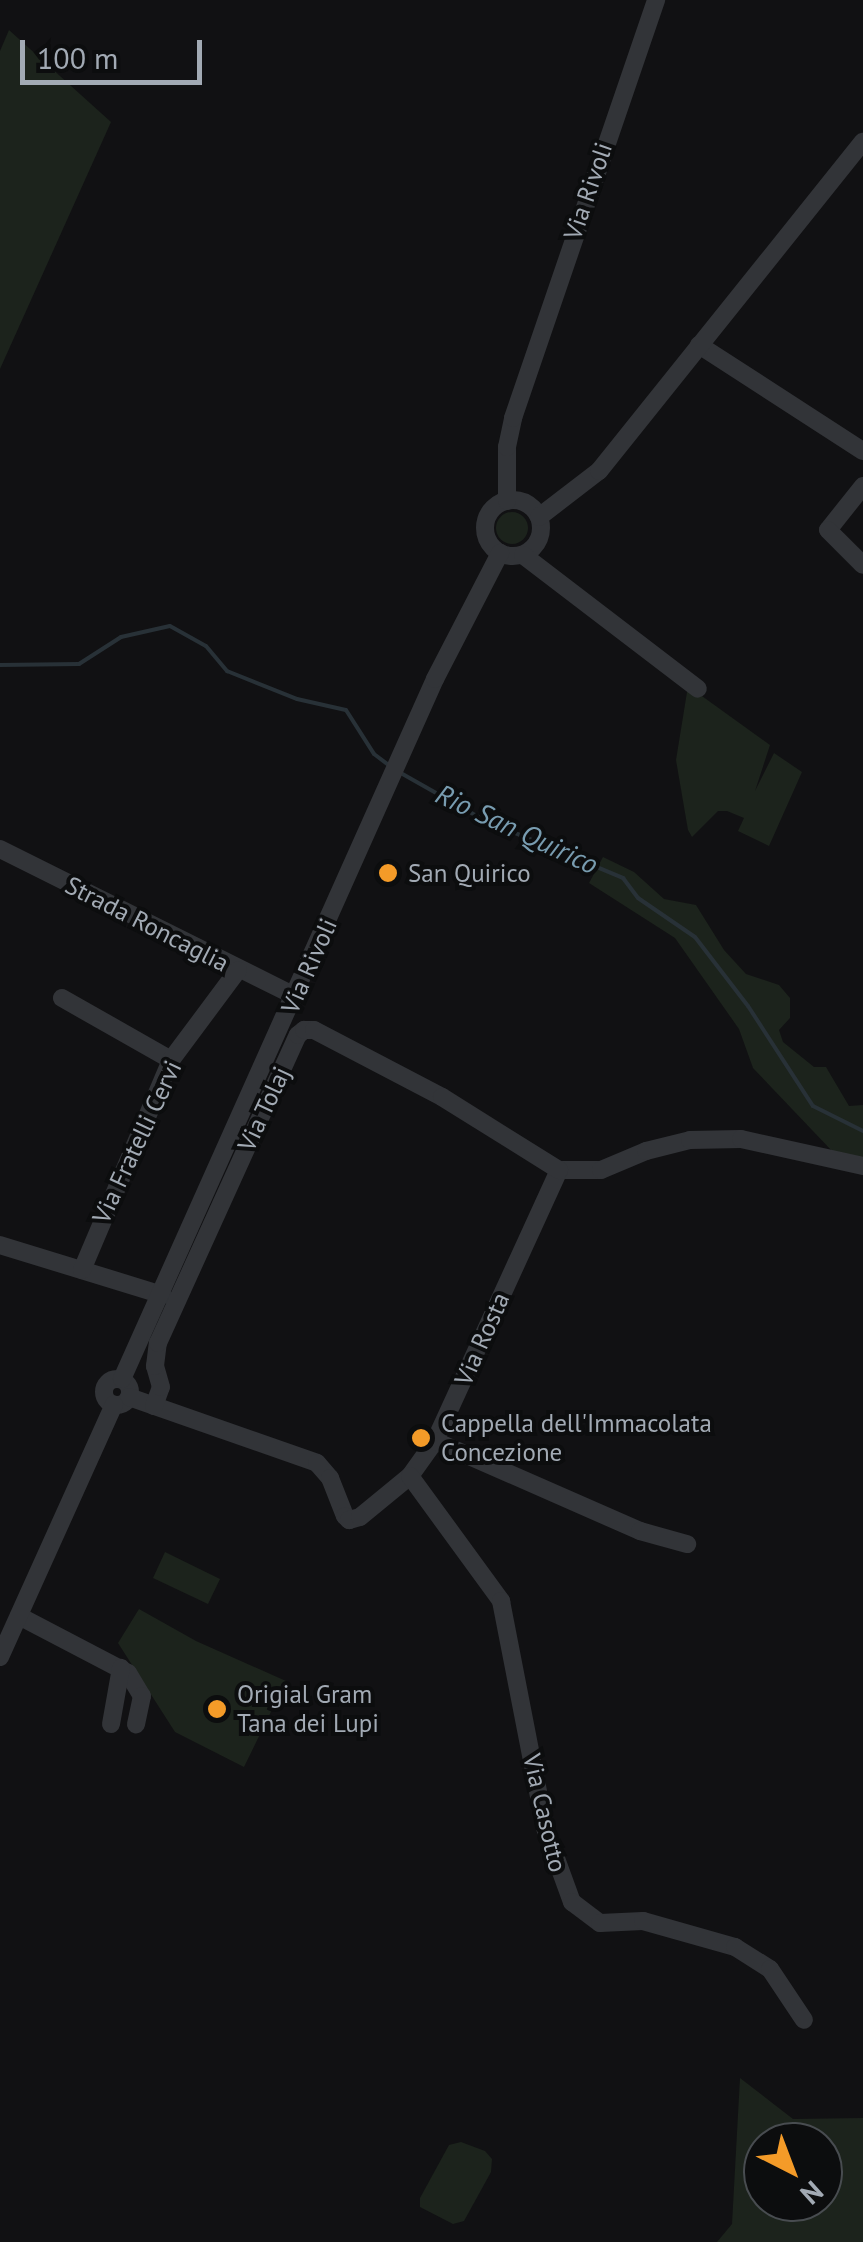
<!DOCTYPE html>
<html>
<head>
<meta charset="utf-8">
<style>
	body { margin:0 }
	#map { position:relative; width:863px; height:2242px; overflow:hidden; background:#111113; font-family:"PT Sans",sans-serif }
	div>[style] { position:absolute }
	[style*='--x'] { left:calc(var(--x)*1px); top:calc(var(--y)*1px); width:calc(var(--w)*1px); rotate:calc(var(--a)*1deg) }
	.green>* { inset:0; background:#1c231c }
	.round { border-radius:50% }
	.stream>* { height:4px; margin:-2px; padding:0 2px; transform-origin:2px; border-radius:2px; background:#283137 }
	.minor>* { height:18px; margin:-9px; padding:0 9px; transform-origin:9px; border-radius:9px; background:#323438 }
	.minor>.ring { margin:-9px; padding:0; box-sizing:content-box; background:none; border:18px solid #323438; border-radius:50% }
	.dots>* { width:28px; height:28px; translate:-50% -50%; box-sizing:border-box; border:5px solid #0c0d0e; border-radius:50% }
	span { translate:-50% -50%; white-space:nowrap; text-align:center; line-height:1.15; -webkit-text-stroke:8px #0c0d0e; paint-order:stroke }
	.street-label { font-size:25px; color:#a2aab4 }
	.poi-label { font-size:25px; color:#a2aab4 }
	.left { translate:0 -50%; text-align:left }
	.water-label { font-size:28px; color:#789cb0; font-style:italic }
	.north { position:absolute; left:743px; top:2122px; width:100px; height:100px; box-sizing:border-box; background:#0c0d0e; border:2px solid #484c50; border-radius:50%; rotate:138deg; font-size:28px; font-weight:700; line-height:40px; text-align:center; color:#a2aab4 }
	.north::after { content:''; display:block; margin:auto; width:35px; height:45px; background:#f49b28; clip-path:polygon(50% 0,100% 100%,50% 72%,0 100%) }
	.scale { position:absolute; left:20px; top:40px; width:182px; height:45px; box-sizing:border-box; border:5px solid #a2aab4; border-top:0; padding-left:12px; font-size:30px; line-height:35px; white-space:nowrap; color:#a2aab4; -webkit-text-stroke:8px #0c0d0e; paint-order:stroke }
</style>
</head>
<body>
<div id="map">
	<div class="green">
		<div style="clip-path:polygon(9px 30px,111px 122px,0 369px,0 51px)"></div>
		<div class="round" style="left:496px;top:512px;width:32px;height:32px"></div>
		<div style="clip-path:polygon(688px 686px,770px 745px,755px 791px,774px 753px,802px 772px,769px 846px,738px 831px,744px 818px,727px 811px,718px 811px,692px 837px,688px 830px,676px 760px)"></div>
		<div style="clip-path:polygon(603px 857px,634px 872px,664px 899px,696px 905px,724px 950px,746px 974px,779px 985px,790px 998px,790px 1018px,779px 1030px,783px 1042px,814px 1067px,826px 1067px,849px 1106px,863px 1105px,863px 1160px,832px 1151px,753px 1068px,739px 1029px,675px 938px,589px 883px)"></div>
		<div style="clip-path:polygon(165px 1552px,220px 1579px,208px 1604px,153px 1578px)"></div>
		<div style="clip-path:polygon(139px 1609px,196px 1641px,286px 1681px,244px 1767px,175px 1732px,118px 1643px)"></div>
		<div style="clip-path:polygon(evenodd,740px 2078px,793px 2119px,863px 2118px,863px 2242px,717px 2242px,732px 2224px,740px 2078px,763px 2142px,823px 2142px,823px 2202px,763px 2202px,763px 2142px)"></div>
		<div style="clip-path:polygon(461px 2142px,485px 2151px,492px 2159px,491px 2172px,464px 2221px,453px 2224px,420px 2207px,420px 2198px,449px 2145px)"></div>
	</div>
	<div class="stream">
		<div style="--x:0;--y:665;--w:79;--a:-0.7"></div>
		<div style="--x:79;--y:664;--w:50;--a:-32.7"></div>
		<div style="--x:121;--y:637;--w:50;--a:-12.7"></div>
		<div style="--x:170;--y:626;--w:41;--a:29.1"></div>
		<div style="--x:206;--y:646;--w:33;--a:50"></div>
		<div style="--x:227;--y:671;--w:75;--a:21.8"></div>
		<div style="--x:297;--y:699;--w:50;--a:12.7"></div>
		<div style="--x:346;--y:710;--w:52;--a:57.5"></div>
		<div style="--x:374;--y:754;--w:21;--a:37"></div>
		<div style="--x:399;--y:772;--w:98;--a:29.5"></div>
		<div style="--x:484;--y:820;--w:151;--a:22.6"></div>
		<div style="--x:623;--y:878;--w:25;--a:53"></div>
		<div style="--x:638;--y:898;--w:69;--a:34.4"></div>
		<div style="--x:695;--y:937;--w:87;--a:52.5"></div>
		<div style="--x:748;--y:1006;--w:119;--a:57"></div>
		<div style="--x:813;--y:1106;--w:56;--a:26.6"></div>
	</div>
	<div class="minor">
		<div style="--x:699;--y:345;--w:195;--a:32.9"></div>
		<div style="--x:863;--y:486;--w:56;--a:128.5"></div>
		<div style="--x:828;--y:530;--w:49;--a:45"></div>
		<div class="ring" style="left:485px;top:500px;width:38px;height:38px"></div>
		<div style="--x:507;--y:501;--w:54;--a:-90"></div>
		<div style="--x:507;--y:447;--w:30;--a:-78"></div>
		<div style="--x:513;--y:418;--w:442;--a:-71.1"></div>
		<div style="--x:539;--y:517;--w:76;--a:-37.5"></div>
		<div style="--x:599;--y:471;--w:422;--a:-51.3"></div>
		<div style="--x:523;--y:555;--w:220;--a:37.4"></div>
		<div style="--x:0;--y:849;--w:330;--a:26.5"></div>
		<div style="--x:62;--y:998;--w:125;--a:29.6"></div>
		<div style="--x:559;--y:1170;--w:42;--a:0"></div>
		<div style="--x:601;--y:1170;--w:49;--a:-22.9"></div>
		<div style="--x:646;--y:1151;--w:45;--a:-14"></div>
		<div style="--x:690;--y:1140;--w:51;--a:-1.1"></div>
		<div style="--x:741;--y:1139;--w:125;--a:12.5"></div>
		<div style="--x:0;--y:1245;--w:170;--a:17.1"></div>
		<div style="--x:82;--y:1270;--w:228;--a:-67"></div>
		<div style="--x:171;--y:1060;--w:112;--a:-53.3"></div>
		<div class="ring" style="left:104px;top:1379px;width:8px;height:8px"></div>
		<div style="--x:122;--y:1379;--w:767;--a:-65.91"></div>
		<div style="--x:435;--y:679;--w:142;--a:-62.7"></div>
		<div style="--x:129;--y:1397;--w:199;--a:19.3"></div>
		<div style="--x:317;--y:1463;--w:20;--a:49"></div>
		<div style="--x:330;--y:1478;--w:41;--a:68.5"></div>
		<div style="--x:345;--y:1516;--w:6;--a:45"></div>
		<div style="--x:349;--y:1520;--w:11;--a:-15"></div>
		<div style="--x:360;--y:1517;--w:65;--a:-39.4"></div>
		<div style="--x:410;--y:1476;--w:43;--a:-54.5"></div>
		<div style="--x:435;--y:1441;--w:298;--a:-65.4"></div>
		<div style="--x:154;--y:1406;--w:20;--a:-70"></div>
		<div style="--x:161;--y:1387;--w:22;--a:-106"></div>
		<div style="--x:155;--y:1366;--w:23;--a:-83"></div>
		<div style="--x:158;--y:1343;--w:338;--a:-65.6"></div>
		<div style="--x:298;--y:1035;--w:8;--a:-40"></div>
		<div style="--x:304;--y:1030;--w:10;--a:0"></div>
		<div style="--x:314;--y:1030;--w:144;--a:27.6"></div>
		<div style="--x:442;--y:1097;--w:138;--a:32"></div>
		<div style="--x:435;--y:1441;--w:224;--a:23.7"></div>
		<div style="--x:640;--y:1531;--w:49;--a:15.5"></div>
		<div style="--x:410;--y:1476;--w:155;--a:53.9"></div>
		<div style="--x:501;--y:1601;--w:231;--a:79"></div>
		<div style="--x:545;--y:1828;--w:79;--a:70"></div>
		<div style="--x:572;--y:1902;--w:35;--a:37"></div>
		<div style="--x:600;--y:1923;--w:43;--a:-2.7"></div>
		<div style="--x:643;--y:1921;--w:96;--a:15.8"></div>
		<div style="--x:735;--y:1947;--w:41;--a:32.2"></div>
		<div style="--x:770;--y:1969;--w:61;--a:56.3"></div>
		<div style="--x:19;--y:1616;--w:123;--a:27.6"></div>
		<div style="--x:128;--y:1673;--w:27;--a:59"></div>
		<div style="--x:142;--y:1696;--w:29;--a:102"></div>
		<div style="--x:0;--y:1657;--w:277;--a:-65.7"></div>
		<div style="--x:111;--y:1724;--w:57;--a:-79.9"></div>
	</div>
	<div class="dots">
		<div style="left:388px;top:873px;background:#f49b28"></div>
		<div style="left:421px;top:1438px;background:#f49b28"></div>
		<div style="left:217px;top:1709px;background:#f49b28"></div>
	</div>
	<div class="street-label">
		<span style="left:588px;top:191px;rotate:-71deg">Via Rivoli</span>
		<span style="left:147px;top:924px;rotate:27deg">Strada Roncaglia</span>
		<span style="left:309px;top:966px;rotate:-66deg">Via Rivoli</span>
		<span style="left:264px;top:1109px;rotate:-65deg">Via Tolaj</span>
		<span style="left:137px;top:1142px;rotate:-65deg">Via Fratelli Cervi</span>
		<span style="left:482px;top:1339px;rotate:-66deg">Via Rosta</span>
		<span style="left:545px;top:1813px;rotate:77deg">Via Casotto</span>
	</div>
	<div class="poi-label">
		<span class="left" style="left:408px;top:873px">San Quirico</span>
		<span class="left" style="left:441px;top:1438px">Cappella dell'Immacolata<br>Concezione</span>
		<span class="left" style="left:237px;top:1709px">Origial Gram<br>Tana dei Lupi</span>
	</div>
	<div class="water-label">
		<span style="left:517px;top:829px;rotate:25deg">Rio San Quirico</span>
	</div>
	<div class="north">N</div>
	<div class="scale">100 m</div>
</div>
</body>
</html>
